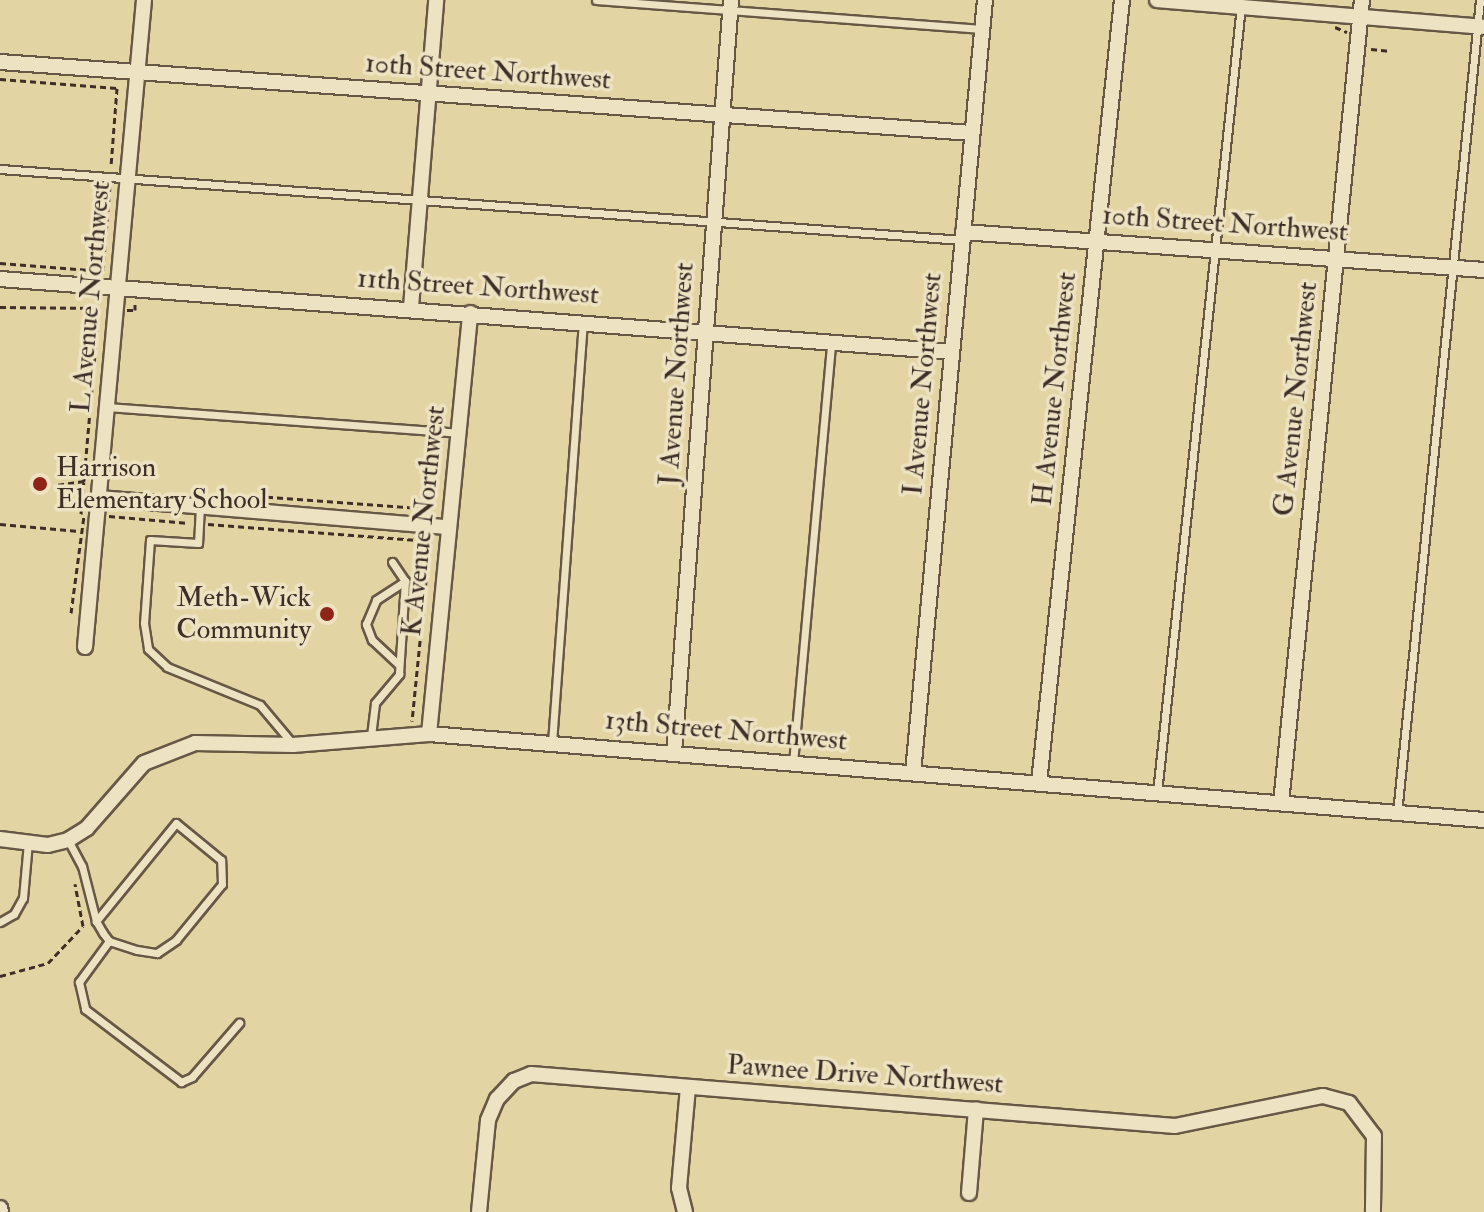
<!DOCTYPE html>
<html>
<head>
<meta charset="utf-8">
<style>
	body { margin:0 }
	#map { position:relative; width:1484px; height:1212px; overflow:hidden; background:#e3d4a3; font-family:"IM FELL Double Pica",serif }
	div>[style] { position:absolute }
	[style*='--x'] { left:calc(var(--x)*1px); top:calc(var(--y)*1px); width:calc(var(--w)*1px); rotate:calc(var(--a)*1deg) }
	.path>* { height:3px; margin-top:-1.5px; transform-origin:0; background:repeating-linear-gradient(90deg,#3e2e27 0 6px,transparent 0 10px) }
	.roads { filter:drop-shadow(2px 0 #675846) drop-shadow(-2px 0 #675846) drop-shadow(0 2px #675846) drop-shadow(0 -2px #675846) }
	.lane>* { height:7px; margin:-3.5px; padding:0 3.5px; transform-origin:3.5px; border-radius:3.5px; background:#ede3c3 }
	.street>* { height:14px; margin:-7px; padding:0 7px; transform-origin:7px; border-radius:7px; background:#ede3c3 }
	.dots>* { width:22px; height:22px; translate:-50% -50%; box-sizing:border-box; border:4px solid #ede3c3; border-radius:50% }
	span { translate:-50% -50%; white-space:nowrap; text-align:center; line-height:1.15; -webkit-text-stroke:7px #ede3c3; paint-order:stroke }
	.street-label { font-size:28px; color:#3e2e27 }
	.poi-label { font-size:28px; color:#3e2e27 }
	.left { translate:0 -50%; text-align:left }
	.right { translate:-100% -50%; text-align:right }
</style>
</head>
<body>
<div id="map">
	<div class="path">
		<div style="--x:1335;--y:27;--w:13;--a:23"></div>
		<div style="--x:1371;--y:49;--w:20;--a:6"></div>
		<div style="--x:0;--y:79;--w:117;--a:4.4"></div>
		<div style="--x:117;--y:88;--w:78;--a:94.4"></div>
		<div style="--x:0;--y:263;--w:103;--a:4.4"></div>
		<div style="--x:103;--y:271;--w:86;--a:-85.3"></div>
		<div style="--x:0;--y:307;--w:99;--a:0.6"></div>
		<div style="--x:99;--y:308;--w:174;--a:95"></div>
		<div style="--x:84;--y:481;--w:28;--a:172"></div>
		<div style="--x:127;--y:310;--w:8;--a:0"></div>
		<div style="--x:135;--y:310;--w:7;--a:-90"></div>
		<div style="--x:257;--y:496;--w:176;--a:4.2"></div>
		<div style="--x:81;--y:514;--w:32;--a:-85"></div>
		<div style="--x:109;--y:516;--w:80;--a:5"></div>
		<div style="--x:0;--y:524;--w:79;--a:5.1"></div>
		<div style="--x:208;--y:524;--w:223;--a:4.4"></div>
		<div style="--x:430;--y:541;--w:181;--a:95.7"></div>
		<div style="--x:71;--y:613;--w:99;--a:-82.4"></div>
		<div style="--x:0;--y:976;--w:50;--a:-15.2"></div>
		<div style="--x:48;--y:963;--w:51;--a:-46.6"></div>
		<div style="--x:83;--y:926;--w:43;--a:-100.8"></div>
	</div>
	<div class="roads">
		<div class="lane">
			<div style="--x:596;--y:0;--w:387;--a:4.3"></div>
			<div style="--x:0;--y:169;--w:965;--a:4.22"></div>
			<div style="--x:107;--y:407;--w:352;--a:4.2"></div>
			<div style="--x:200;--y:506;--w:37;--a:93"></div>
			<div style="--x:198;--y:543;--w:48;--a:-176.4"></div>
			<div style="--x:150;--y:540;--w:83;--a:94.1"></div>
			<div style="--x:144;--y:623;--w:26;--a:81"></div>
			<div style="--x:148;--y:649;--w:26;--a:43"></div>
			<div style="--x:167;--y:667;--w:100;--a:22.2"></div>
			<div style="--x:260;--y:705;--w:50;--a:49.9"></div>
			<div style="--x:399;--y:665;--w:37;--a:-137"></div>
			<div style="--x:372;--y:640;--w:17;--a:-111"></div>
			<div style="--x:366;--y:624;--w:26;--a:-67"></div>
			<div style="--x:376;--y:600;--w:35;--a:-33"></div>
			<div style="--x:371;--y:736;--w:33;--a:-83"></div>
			<div style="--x:375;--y:703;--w:38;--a:-50"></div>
			<div style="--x:399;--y:674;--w:93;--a:-86.3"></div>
			<div style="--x:405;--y:581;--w:23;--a:-124"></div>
			<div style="--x:552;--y:743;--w:421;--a:-85.8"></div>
			<div style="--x:793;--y:763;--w:422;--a:-84.8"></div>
			<div style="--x:1157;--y:793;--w:791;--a:-83.91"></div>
			<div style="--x:1397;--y:813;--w:817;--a:-84.17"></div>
			<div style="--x:68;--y:840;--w:30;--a:62"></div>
			<div style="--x:82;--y:866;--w:57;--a:75.7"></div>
			<div style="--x:96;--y:921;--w:14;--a:60"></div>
			<div style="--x:103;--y:933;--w:10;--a:53"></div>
			<div style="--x:109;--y:941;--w:29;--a:18"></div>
			<div style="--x:137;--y:950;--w:20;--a:9"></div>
			<div style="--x:157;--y:953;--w:23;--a:-34"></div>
			<div style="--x:176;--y:940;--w:72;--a:-50.6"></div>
			<div style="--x:222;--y:884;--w:24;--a:-92"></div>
			<div style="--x:221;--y:860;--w:58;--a:-140.6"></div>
			<div style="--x:176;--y:823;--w:127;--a:129.2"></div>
			<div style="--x:0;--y:922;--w:16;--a:-30"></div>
			<div style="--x:14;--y:914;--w:18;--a:-61"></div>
			<div style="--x:23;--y:898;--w:56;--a:-84.9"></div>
			<div style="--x:109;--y:941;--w:51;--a:126.2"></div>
			<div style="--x:79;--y:982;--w:28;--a:77"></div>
			<div style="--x:85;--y:1009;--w:121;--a:37.2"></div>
			<div style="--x:181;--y:1082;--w:12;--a:-24"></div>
			<div style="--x:192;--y:1077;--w:72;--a:-49"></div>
		</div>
		<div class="street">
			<div style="--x:1157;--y:0;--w:328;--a:4.7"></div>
			<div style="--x:0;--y:62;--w:975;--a:4.18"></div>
			<div style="--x:963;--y:232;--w:522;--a:4.17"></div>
			<div style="--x:0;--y:279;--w:955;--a:4.38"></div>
			<div style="--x:411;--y:307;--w:308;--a:-85.3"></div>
			<div style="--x:100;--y:498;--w:350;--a:4.8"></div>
			<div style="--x:85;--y:647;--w:650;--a:-84.79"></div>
			<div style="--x:429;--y:734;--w:423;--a:-84.4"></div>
			<div style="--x:674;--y:753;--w:755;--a:-85.67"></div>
			<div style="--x:913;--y:773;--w:776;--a:-84.68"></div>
			<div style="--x:1039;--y:783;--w:787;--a:-83.95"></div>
			<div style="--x:1281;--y:803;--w:807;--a:-84.24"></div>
			<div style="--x:0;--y:839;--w:48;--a:7.1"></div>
			<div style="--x:48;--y:845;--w:21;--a:-14"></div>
			<div style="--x:68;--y:840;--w:22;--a:-32"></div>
			<div style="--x:87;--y:828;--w:86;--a:-48.8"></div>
			<div style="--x:144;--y:763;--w:55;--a:-21.4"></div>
			<div style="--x:195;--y:743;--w:98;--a:1.2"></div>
			<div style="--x:293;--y:745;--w:136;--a:-4.6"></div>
			<div style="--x:429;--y:734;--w:1058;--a:4.66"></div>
			<div style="--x:969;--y:1193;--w:84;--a:-85.2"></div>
			<div style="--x:0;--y:1208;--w:4;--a:76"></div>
			<div style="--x:479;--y:1212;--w:92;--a:-84.4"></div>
			<div style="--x:488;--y:1120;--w:23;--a:-67"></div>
			<div style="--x:497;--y:1099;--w:25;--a:-47"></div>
			<div style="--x:514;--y:1081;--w:18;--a:-22"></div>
			<div style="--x:531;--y:1074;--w:646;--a:4.62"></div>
			<div style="--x:1175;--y:1126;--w:151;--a:-11.5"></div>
			<div style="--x:1323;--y:1096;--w:27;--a:15"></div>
			<div style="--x:1349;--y:1103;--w:41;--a:52.9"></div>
			<div style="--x:1374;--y:1136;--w:76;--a:90.8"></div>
			<div style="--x:685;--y:1212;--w:25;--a:-104"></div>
			<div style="--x:679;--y:1188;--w:100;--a:-84.9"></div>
		</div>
	</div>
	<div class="dots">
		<div style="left:40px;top:484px;background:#8f2418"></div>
		<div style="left:327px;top:614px;background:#8f2418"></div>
	</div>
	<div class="street-label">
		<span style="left:488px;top:72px;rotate:4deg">10th Street Northwest</span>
		<span style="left:1225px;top:224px;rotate:4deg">10th Street Northwest</span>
		<span style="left:478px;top:287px;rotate:4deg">11th Street Northwest</span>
		<span style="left:91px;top:297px;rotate:-85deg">L Avenue Northwest</span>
		<span style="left:677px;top:374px;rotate:-86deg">J Avenue Northwest</span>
		<span style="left:923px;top:384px;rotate:-85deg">I Avenue Northwest</span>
		<span style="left:1055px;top:389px;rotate:-84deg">H Avenue Northwest</span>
		<span style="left:1296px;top:399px;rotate:-84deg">G Avenue Northwest</span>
		<span style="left:424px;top:521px;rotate:-84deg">K Avenue Northwest</span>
		<span style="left:726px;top:731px;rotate:5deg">13th Street Northwest</span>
		<span style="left:865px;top:1075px;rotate:4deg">Pawnee Drive Northwest</span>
	</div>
	<div class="poi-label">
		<span class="left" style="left:56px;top:484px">Harrison<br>Elementary School</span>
		<span class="right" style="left:311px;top:614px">Meth-Wick<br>Community</span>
	</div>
</div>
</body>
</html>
